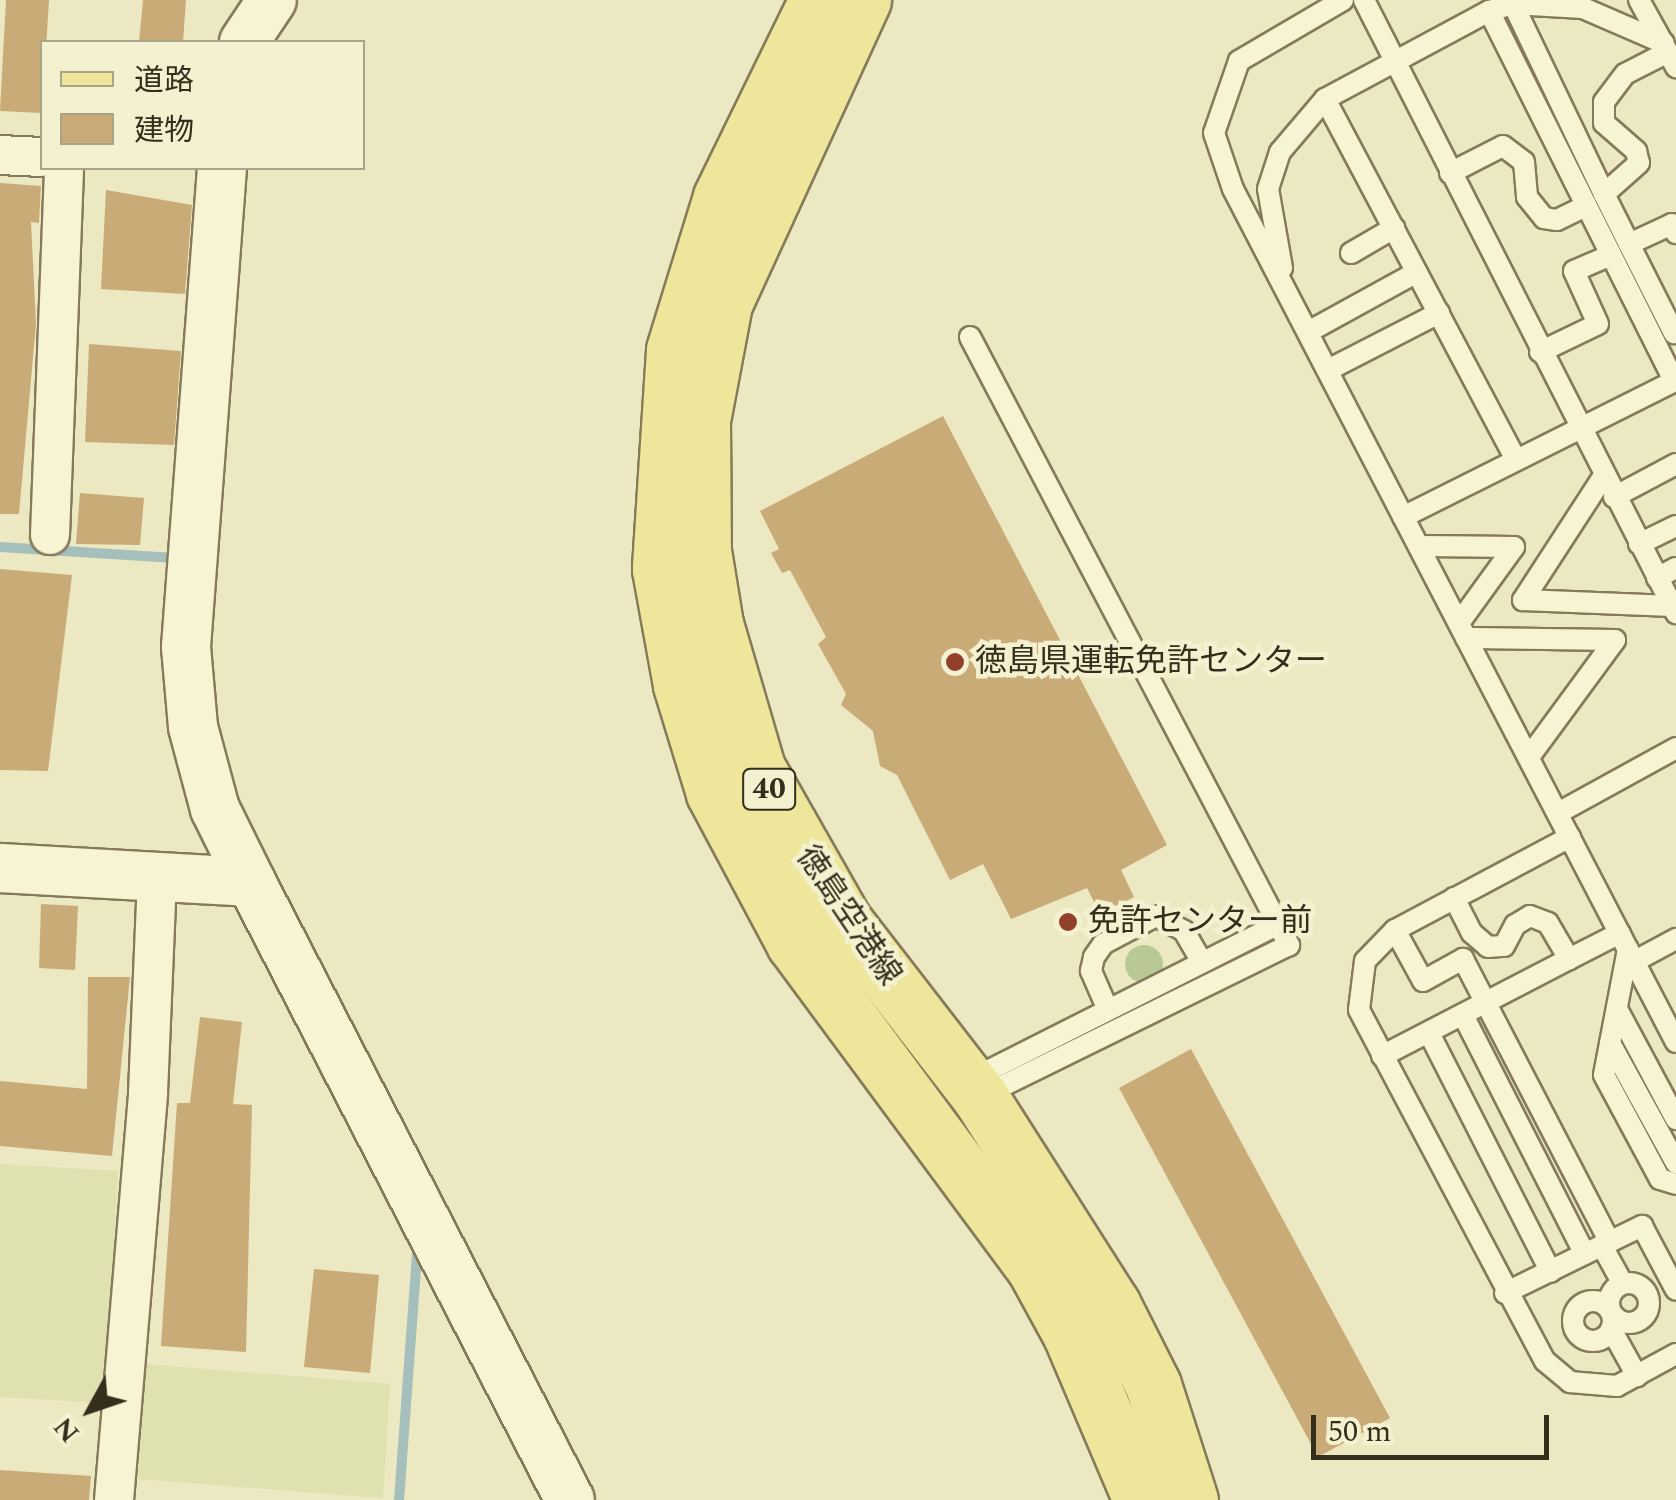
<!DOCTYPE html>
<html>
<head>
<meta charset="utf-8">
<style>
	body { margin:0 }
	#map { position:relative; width:1676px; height:1500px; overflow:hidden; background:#ece8c1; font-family:Spectral,"Noto Sans JP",serif }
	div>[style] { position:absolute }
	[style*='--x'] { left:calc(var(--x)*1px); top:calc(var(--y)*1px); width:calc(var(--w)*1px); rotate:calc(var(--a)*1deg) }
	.farmland>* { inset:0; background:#dfe1af }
	.green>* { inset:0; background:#b9c996 }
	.round { border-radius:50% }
	.stream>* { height:10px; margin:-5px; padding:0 5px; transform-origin:5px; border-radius:5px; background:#a4bfbc }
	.building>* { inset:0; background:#c9ab78 }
	.roads { filter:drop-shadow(2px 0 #857a5a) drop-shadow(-2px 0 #857a5a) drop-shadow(0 2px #857a5a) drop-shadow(0 -2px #857a5a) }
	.service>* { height:20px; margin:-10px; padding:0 10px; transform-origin:10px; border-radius:10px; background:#f7f4d4 }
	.service>.ring { margin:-10px; padding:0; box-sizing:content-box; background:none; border:20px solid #f7f4d4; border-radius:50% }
	.minor>* { height:38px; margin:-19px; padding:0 19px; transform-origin:19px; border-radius:19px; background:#f7f4d4 }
	.tertiary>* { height:48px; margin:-24px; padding:0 24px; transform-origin:24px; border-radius:24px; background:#f7f4d4 }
	.primary>* { height:55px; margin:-27.5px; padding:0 27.5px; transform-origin:27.5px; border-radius:27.5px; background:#eee69a }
	.dots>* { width:28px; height:28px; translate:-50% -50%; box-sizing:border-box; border:5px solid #f4f1d1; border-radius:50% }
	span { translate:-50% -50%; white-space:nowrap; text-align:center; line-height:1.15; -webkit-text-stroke:9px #f4f1d1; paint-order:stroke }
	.shield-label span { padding:2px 8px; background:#f4f1d1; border:2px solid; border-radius:8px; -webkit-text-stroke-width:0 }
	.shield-label { font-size:30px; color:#352e1d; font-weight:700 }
	.poi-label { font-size:32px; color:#352e1d }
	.left { translate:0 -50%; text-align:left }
	.street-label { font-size:32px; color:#352e1d }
	.legend { position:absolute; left:40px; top:40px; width:325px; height:130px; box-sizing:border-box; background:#f4f1d1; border:2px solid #a8a389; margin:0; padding:12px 18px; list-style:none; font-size:30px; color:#352e1d }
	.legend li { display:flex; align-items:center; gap:20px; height:50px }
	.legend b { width:50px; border:2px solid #a8a389 }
	.north { position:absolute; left:40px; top:1360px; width:100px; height:100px; -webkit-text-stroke:8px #f4f1d1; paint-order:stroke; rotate:230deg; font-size:28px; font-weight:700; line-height:40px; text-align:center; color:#352e1d }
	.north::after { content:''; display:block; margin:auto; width:35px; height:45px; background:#352e1d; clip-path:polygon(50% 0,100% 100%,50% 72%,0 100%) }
	.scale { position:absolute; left:1311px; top:1415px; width:238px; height:45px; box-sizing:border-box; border:5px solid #352e1d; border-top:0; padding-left:12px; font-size:30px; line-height:35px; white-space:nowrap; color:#352e1d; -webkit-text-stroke:8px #f4f1d1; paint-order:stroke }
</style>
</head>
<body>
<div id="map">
	<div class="farmland">
		<div style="clip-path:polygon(0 1164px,118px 1171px,105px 1403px,0 1397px)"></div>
		<div style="clip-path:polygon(146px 1364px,390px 1384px,383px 1498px,138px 1479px)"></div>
	</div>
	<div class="green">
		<div class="round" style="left:1125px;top:945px;width:38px;height:38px"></div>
	</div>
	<div class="stream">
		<div style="--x:0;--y:547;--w:175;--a:3.6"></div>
		<div style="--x:399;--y:1500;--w:259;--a:-85.8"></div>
	</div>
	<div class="building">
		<div style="clip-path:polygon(6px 0,49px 0,42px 113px,0 111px)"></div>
		<div style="clip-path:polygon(143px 0,186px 0,183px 42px,139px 42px)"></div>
		<div style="clip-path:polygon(0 183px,41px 186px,39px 223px,31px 222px,36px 324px,19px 514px,0 514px)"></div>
		<div style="clip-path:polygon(106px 190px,192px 205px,185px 294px,101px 289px)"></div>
		<div style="clip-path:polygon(89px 344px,181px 351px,174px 445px,85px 442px)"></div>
		<div style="clip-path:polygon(943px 416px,1167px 845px,1121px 870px,1134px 897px,1100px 914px,1087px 888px,1011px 919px,983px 864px,950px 880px,897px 775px,880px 766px,873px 731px,841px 705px,846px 694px,818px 644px,826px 637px,790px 570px,782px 573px,771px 553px,779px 549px,760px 511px)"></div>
		<div style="clip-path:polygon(80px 493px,144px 498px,140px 545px,76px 544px)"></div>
		<div style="clip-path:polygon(0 569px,72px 575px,48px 771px,0 770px)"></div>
		<div style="clip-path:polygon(41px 904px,78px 906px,75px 970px,39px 968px)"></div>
		<div style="clip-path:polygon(88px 977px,130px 977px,112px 1156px,0 1146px,0 1081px,87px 1089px)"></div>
		<div style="clip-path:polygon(200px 1017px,242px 1022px,233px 1104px,252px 1105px,246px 1352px,161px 1346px,177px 1103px,190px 1103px)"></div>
		<div style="clip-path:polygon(1191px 1049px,1390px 1418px,1318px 1457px,1119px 1088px)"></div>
		<div style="clip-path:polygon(314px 1269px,379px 1275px,370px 1373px,304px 1367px)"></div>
		<div style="clip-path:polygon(0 1470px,91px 1476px,89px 1500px,0 1500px)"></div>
	</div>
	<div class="roads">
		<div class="service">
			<div style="--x:1343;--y:0;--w:121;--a:149.6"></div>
			<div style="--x:1239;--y:61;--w:76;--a:109.1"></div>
			<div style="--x:1214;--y:133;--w:59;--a:71.3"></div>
			<div style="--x:1233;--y:189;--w:961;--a:62.56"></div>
			<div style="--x:1364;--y:0;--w:688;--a:63.03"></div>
			<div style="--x:1639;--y:0;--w:77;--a:61.1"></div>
			<div style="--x:1513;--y:4;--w:211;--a:64.4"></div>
			<div style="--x:1489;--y:11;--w:414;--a:63.4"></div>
			<div style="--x:1668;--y:52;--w:48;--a:152.9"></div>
			<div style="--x:1625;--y:74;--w:35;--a:127"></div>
			<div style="--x:1604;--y:102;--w:21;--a:90"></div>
			<div style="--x:1604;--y:123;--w:43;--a:41.2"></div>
			<div style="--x:1636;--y:151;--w:12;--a:76"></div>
			<div style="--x:1639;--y:163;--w:47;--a:138.5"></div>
			<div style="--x:1604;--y:194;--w:56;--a:63.4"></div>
			<div style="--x:1629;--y:244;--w:47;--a:-24.9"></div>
			<div style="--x:1672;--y:224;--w:10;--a:66"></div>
			<div style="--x:1325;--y:99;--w:408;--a:62.1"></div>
			<div style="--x:1450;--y:173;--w:59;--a:-27"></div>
			<div style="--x:1503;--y:146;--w:26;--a:37"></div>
			<div style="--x:1524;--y:162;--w:35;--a:85"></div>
			<div style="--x:1527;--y:197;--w:27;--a:51"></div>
			<div style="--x:1544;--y:218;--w:13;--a:9"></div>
			<div style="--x:1557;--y:220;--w:32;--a:-26"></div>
			<div style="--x:1629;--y:244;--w:100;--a:63.2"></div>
			<div style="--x:1351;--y:253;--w:50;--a:-30.2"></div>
			<div style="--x:1282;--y:268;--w:80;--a:-100"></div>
			<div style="--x:1268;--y:189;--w:39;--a:-72"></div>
			<div style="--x:1280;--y:152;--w:70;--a:-49.7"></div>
			<div style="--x:1325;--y:99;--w:186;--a:-28.2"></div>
			<div style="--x:1489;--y:11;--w:25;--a:-16"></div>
			<div style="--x:1513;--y:4;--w:70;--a:3.3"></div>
			<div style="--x:1583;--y:8;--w:88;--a:23.4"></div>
			<div style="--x:1308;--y:332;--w:124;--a:-28.8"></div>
			<div style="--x:970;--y:337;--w:687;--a:62.32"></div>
			<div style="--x:1289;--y:945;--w:342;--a:153.8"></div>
			<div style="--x:1540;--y:352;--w:64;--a:-25.8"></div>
			<div style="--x:1598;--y:324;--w:58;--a:-114.4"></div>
			<div style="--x:1574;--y:271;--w:40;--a:-23.4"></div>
			<div style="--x:1328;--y:370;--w:125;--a:-27.2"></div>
			<div style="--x:1603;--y:477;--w:147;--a:123"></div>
			<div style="--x:1523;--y:600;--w:149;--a:2.3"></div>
			<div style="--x:1614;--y:497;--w:70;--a:-28"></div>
			<div style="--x:1403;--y:517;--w:305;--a:-26.6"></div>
			<div style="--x:1639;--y:544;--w:41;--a:-25.9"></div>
			<div style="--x:1419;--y:546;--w:95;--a:0.6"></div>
			<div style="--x:1514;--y:547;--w:94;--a:125.9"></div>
			<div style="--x:1657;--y:578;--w:21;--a:-28"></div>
			<div style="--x:1466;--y:638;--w:149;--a:0.8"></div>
			<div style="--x:1615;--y:640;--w:145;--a:126.3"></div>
			<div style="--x:1558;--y:813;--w:135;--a:-28.8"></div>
			<div style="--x:1570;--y:837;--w:198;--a:152"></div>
			<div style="--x:1395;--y:930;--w:43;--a:134.1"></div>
			<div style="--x:1365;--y:961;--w:49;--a:97"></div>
			<div style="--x:1359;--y:1010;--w:397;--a:62.1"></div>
			<div style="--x:1545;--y:1361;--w:33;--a:40"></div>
			<div style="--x:1570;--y:1382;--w:47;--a:4.9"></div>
			<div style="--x:1617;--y:1386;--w:67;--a:-28.5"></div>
			<div style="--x:1454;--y:898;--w:39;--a:63"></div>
			<div style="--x:1472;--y:933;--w:21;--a:41"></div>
			<div style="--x:1488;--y:947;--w:16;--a:-4"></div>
			<div style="--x:1504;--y:946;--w:24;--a:-62"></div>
			<div style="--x:1515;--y:925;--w:17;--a:-31"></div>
			<div style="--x:1530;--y:916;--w:19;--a:21"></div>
			<div style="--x:1548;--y:923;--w:42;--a:59.7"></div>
			<div style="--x:1569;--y:959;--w:57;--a:-27"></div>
			<div style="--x:1395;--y:930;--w:58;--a:61.2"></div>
			<div style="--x:1423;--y:981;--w:46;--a:-28.8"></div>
			<div style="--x:1463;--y:959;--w:319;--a:62.6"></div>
			<div style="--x:1628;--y:949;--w:128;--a:100.8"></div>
			<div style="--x:1604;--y:1075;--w:118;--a:61.7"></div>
			<div style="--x:1660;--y:1179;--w:17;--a:17"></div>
			<div style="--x:1635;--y:961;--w:47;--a:-28.2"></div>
			<div style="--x:1617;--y:1009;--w:125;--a:61.8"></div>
			<div style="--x:1108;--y:1010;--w:43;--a:-113.6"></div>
			<div style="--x:1091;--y:971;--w:14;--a:-78"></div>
			<div style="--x:1094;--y:957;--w:16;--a:-55"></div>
			<div style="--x:1103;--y:944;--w:60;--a:-27.8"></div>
			<div style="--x:1156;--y:916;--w:32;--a:28"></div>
			<div style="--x:1184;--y:931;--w:36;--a:60"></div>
			<div style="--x:1463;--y:1015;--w:268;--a:63"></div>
			<div style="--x:1429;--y:1033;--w:268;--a:63"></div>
			<div style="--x:1610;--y:1043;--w:137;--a:61.2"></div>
			<div style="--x:1382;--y:1056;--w:211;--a:-27.4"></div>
			<div style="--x:968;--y:1081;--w:348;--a:-26.8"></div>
			<div style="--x:1602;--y:1246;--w:43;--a:61.1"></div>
			<div class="ring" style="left:1609px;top:1283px;width:20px;height:20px"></div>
			<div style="--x:1505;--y:1293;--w:153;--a:-26.1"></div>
			<div style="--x:1642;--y:1226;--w:72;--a:62"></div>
			<div class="ring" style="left:1573px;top:1301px;width:20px;height:20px"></div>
			<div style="--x:1611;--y:1329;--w:54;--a:61"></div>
		</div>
		<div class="minor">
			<div style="--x:0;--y:155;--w:42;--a:2.7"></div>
			<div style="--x:50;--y:535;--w:367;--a:-87.8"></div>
			<div style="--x:114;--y:1500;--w:408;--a:-85.2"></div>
			<div style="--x:148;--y:1093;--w:215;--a:-87.6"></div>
		</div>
		<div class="tertiary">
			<div style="--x:244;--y:42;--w:50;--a:-56.3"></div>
			<div style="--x:222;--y:168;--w:480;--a:94.3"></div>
			<div style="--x:186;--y:647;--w:80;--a:85"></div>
			<div style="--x:193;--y:727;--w:85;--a:75"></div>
			<div style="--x:215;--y:809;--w:81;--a:63.7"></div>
			<div style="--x:251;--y:882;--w:695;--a:62.7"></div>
			<div style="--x:0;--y:868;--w:251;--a:3.2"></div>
		</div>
		<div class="primary">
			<div style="--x:817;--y:0;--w:219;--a:116"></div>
			<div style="--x:721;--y:197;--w:160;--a:107.1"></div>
			<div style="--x:674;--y:350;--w:219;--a:93.7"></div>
			<div style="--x:660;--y:569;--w:118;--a:79.7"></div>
			<div style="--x:681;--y:685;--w:113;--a:73"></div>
			<div style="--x:714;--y:793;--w:170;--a:61.9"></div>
			<div style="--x:794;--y:943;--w:403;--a:53.5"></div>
			<div style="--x:1034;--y:1267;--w:77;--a:61.4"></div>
			<div style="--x:1071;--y:1335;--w:179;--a:67"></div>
			<div style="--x:863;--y:0;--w:334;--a:114.6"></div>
			<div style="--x:724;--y:304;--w:118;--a:100.7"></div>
			<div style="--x:702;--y:420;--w:131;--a:89.6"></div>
			<div style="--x:703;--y:551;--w:74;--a:80.7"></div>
			<div style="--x:715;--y:624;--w:150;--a:73.7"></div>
			<div style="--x:757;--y:768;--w:176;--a:60.4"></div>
			<div style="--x:844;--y:921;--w:222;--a:52.3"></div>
			<div style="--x:980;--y:1097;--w:246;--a:57.5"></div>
			<div style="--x:1112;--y:1304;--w:91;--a:63.2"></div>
			<div style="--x:1153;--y:1385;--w:121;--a:72.2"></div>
		</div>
	</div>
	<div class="dots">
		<div style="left:955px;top:662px;background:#91402c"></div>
		<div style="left:1068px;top:922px;background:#91402c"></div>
	</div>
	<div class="shield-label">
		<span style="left:769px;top:789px">40</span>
	</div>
	<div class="poi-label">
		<span class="left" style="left:975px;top:662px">徳島県運転免許センター</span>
		<span class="left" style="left:1088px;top:922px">免許センター前</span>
	</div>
	<div class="street-label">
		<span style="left:848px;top:916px;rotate:56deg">徳島空港線</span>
	</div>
	<ul class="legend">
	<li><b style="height:12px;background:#eee69a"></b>道路</li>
	<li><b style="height:28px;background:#c9ab78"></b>建物</li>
	</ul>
	<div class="north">N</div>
	<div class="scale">50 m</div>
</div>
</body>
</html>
